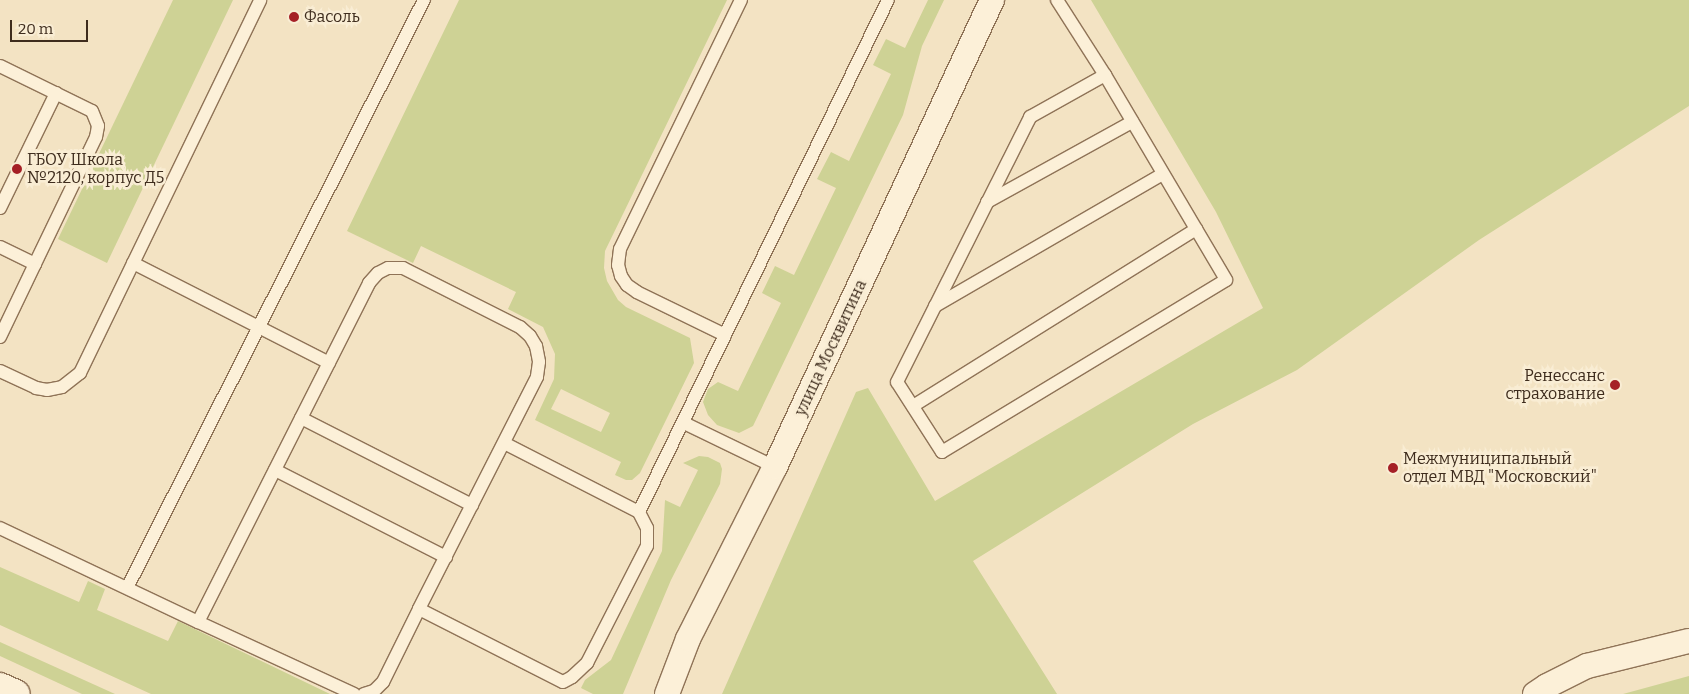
<!DOCTYPE html>
<html>
<head>
<meta charset="utf-8">
<style>
	body { margin:0 }
	#map { position:relative; width:1689px; height:694px; overflow:hidden; background:#f3e3c3; font-family:Bitter,serif }
	div>[style] { position:absolute }
	[style*='--x'] { left:calc(var(--x)*1px); top:calc(var(--y)*1px); width:calc(var(--w)*1px); rotate:calc(var(--a)*1deg) }
	.green>* { inset:0; background:#ced295 }
	.roads { filter:drop-shadow(1px 0 #8f7357) drop-shadow(-1px 0 #8f7357) drop-shadow(0 1px #8f7357) drop-shadow(0 -1px #8f7357) }
	.service>* { height:12px; margin:-6px; padding:0 6px; transform-origin:6px; border-radius:6px; background:#fcf0d8 }
	.minor>* { height:24px; margin:-12px; padding:0 12px; transform-origin:12px; border-radius:12px; background:#fcf0d8 }
	.secondary>* { height:28px; margin:-14px; padding:0 14px; transform-origin:14px; border-radius:14px; background:#fcf0d8 }
	.dots>* { width:14px; height:14px; translate:-50% -50%; box-sizing:border-box; border:2px solid #f9edd4; border-radius:50% }
	span { translate:-50% -50%; white-space:nowrap; text-align:center; line-height:1.15; -webkit-text-stroke:5px #f9edd4; paint-order:stroke }
	.poi-label { font-size:16px; color:#3e2c1d }
	.left { translate:0 -50%; text-align:left }
	.right { translate:-100% -50%; text-align:right }
	.street-label { font-size:16px; color:#3e2c1d }
	.scale { position:absolute; left:10px; top:20px; width:78px; height:22px; box-sizing:border-box; border:2px solid #3e2c1d; border-top:0; padding-left:6px; font-size:15px; line-height:18px; white-space:nowrap; color:#3e2c1d; -webkit-text-stroke:4px #f9edd4; paint-order:stroke }
</style>
</head>
<body>
<div id="map">
	<div class="green">
		<div style="clip-path:polygon(173px 0,233px 0,107px 263px,58px 239px)"></div>
		<div style="clip-path:polygon(evenodd,459px 0,727px 0,605px 251px,604px 268px,607px 281px,618px 300px,626px 307px,690px 338px,694px 363px,640px 473px,632px 480px,626px 480px,615px 475px,621px 462px,535px 420px,554px 379px,555px 354px,543px 327px,508px 309px,516px 292px,421px 246px,413px 263px,347px 231px,459px 0,561px 389px,610px 413px,601px 432px,551px 409px,561px 389px)"></div>
		<div style="clip-path:polygon(928px 0,944px 0,922px 46px,903px 115px,753px 426px,739px 433px,717px 425px,708px 415px,703px 402px,708px 389px,718px 382px,738px 391px,781px 303px,762px 293px,775px 266px,794px 275px,836px 188px,817px 179px,831px 152px,849px 161px,891px 74px,873px 65px,886px 39px,905px 48px)"></div>
		<div style="clip-path:polygon(1091px 0,1689px 0,1689px 106px,1479px 240px,1297px 370px,1193px 424px,973px 561px,1057px 694px,722px 694px,856px 392px,868px 388px,935px 501px,1263px 308px,1216px 212px)"></div>
		<div style="clip-path:polygon(699px 456px,708px 457px,720px 463px,722px 469px,720px 484px,671px 580px,623px 694px,593px 694px,581px 688px,585px 680px,611px 660px,662px 551px,665px 500px,680px 507px,698px 470px,683px 463px)"></div>
		<div style="clip-path:polygon(0 567px,79px 602px,88px 581px,105px 589px,97px 610px,168px 641px,178px 621px,330px 694px,151px 694px,0 625px)"></div>
		<div style="clip-path:polygon(0 642px,115px 694px,82px 694px,0 656px)"></div>
		<div style="clip-path:polygon(1689px 676px,1689px 694px,1623px 694px)"></div>
	</div>
	<div class="roads">
		<div class="service">
			<div style="--x:1057;--y:0;--w:89;--a:57.4"></div>
			<div style="--x:1105;--y:75;--w:238;--a:59.4"></div>
			<div style="--x:1226;--y:280;--w:332;--a:148.8"></div>
			<div style="--x:942;--y:452;--w:83;--a:-122.7"></div>
			<div style="--x:897;--y:382;--w:297;--a:-63.3"></div>
			<div style="--x:1030;--y:117;--w:86;--a:-29.2"></div>
			<div style="--x:0;--y:66;--w:102;--a:26.1"></div>
			<div style="--x:92;--y:111;--w:16;--a:68"></div>
			<div style="--x:98;--y:126;--w:11;--a:100"></div>
			<div style="--x:96;--y:137;--w:141;--a:115.7"></div>
			<div style="--x:35;--y:264;--w:39;--a:-154"></div>
			<div style="--x:987;--y:202;--w:166;--a:-28.9"></div>
			<div style="--x:0;--y:208;--w:128;--a:-64"></div>
			<div style="--x:133;--y:263;--w:220;--a:27"></div>
			<div style="--x:935;--y:306;--w:263;--a:-30.1"></div>
			<div style="--x:725;--y:335;--w:98;--a:-154"></div>
			<div style="--x:637;--y:292;--w:12;--a:-145"></div>
			<div style="--x:627;--y:285;--w:11;--a:-124"></div>
			<div style="--x:621;--y:276;--w:11;--a:-105"></div>
			<div style="--x:618;--y:265;--w:16;--a:-83"></div>
			<div style="--x:620;--y:249;--w:277;--a:-64.1"></div>
			<div style="--x:0;--y:337;--w:81;--a:-64.4"></div>
			<div style="--x:0;--y:371;--w:40;--a:25"></div>
			<div style="--x:36;--y:388;--w:11;--a:10"></div>
			<div style="--x:47;--y:390;--w:15;--a:-11"></div>
			<div style="--x:62;--y:387;--w:23;--a:-38"></div>
			<div style="--x:80;--y:373;--w:414;--a:-64.2"></div>
			<div style="--x:913;--y:406;--w:334;--a:-32"></div>
			<div style="--x:301;--y:418;--w:192;--a:27"></div>
			<div style="--x:684;--y:423;--w:101;--a:25.8"></div>
			<div style="--x:504;--y:443;--w:152;--a:27.1"></div>
			<div style="--x:275;--y:470;--w:192;--a:27"></div>
			<div style="--x:0;--y:528;--w:219;--a:25.4"></div>
			<div style="--x:127;--y:588;--w:659;--a:-63.2"></div>
			<div style="--x:354;--y:694;--w:172;--a:-155.2"></div>
			<div style="--x:198;--y:622;--w:380;--a:-63.2"></div>
			<div style="--x:369;--y:283;--w:13;--a:-48"></div>
			<div style="--x:378;--y:273;--w:11;--a:-27"></div>
			<div style="--x:388;--y:268;--w:15;--a:0"></div>
			<div style="--x:403;--y:268;--w:131;--a:26.8"></div>
			<div style="--x:520;--y:327;--w:13;--a:42"></div>
			<div style="--x:530;--y:336;--w:12;--a:59"></div>
			<div style="--x:536;--y:346;--w:16;--a:79"></div>
			<div style="--x:539;--y:362;--w:15;--a:98"></div>
			<div style="--x:537;--y:377;--w:260;--a:117"></div>
			<div style="--x:419;--y:609;--w:161;--a:26.9"></div>
			<div style="--x:563;--y:682;--w:10;--a:-29"></div>
			<div style="--x:572;--y:677;--w:21;--a:-43"></div>
			<div style="--x:587;--y:663;--w:131;--a:-62.9"></div>
			<div style="--x:647;--y:546;--w:18;--a:-90"></div>
			<div style="--x:647;--y:528;--w:18;--a:-117"></div>
			<div style="--x:639;--y:512;--w:569;--a:-64.07"></div>
			<div style="--x:364;--y:694;--w:10;--a:-17"></div>
			<div style="--x:374;--y:691;--w:13;--a:-45"></div>
			<div style="--x:383;--y:682;--w:81;--a:-63.7"></div>
		</div>
		<div class="minor">
			<div style="--x:667;--y:694;--w:59;--a:-69.1"></div>
			<div style="--x:688;--y:639;--w:193;--a:-63.2"></div>
			<div style="--x:775;--y:467;--w:515;--a:-65.08"></div>
			<div style="--x:1535;--y:694;--w:14;--a:-34"></div>
			<div style="--x:1547;--y:686;--w:45;--a:-26.6"></div>
			<div style="--x:1587;--y:666;--w:105;--a:-13.8"></div>
		</div>
		<div class="secondary">
			<div style="--x:0;--y:687;--w:17;--a:24"></div>
		</div>
	</div>
	<div class="dots">
		<div style="left:294px;top:17px;background:#a52026"></div>
		<div style="left:17px;top:169px;background:#a52026"></div>
		<div style="left:1615px;top:385px;background:#a52026"></div>
		<div style="left:1393px;top:468px;background:#a52026"></div>
	</div>
	<div class="poi-label">
		<span class="left" style="left:304px;top:17px">Фасоль</span>
		<span class="left" style="left:27px;top:169px">ГБОУ Школа<br>№2120, корпус Д5</span>
		<span class="right" style="left:1605px;top:385px">Ренессанс<br>страхование</span>
		<span class="left" style="left:1403px;top:468px">Межмуниципальный<br>отдел МВД "Московский"</span>
	</div>
	<div class="street-label">
		<span style="left:831px;top:348px;rotate:-65deg">улица Москвитина</span>
	</div>
	<div class="scale">20 m</div>
</div>
</body>
</html>
